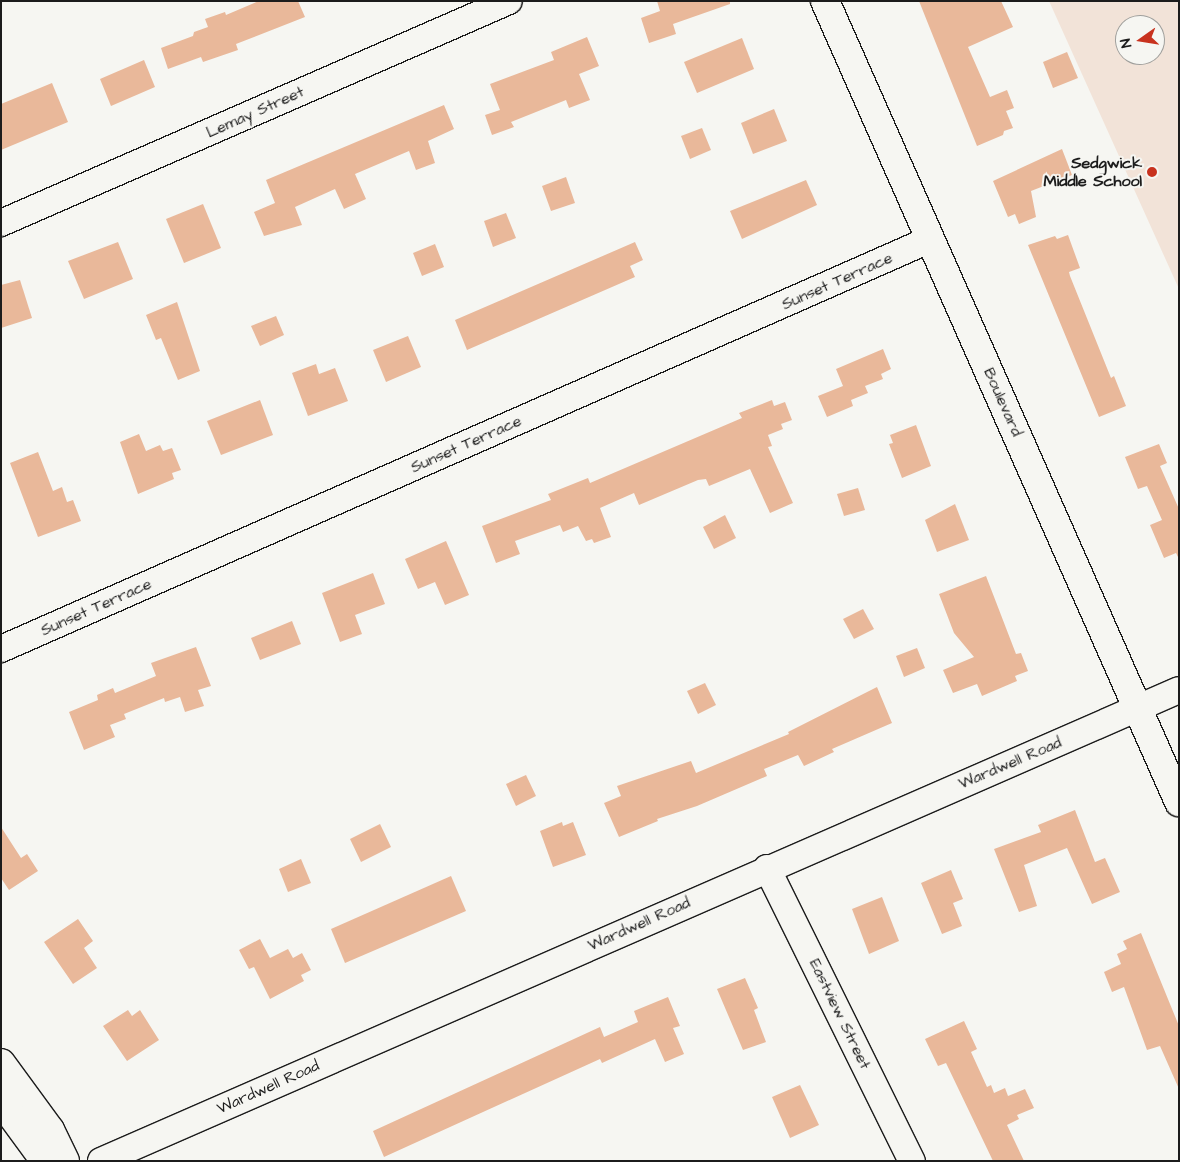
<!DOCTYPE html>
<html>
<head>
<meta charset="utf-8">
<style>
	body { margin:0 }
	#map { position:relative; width:1180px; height:1162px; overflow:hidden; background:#f6f6f2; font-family:"Architects Daughter",sans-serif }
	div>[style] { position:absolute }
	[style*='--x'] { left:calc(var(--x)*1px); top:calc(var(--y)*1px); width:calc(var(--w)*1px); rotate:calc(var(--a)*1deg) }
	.built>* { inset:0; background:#f2e3d8 }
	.building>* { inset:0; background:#e9b89a }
	.roads { filter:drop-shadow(1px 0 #1c1c1c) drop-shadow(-1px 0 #1c1c1c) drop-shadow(0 1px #1c1c1c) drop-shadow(0 -1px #1c1c1c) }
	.minor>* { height:26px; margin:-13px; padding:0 13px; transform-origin:13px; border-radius:13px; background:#f6f6f2 }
	.secondary>* { height:28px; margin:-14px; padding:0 14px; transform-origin:14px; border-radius:14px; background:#f6f6f2 }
	.primary>* { height:28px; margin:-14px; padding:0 14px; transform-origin:14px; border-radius:14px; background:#f6f6f2 }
	.dots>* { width:14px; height:14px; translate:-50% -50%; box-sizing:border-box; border:2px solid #f6f6f2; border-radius:50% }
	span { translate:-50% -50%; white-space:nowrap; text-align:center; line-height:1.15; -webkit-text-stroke:4px #f6f6f2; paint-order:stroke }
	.street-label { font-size:16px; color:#1c1c1c }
	.poi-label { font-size:16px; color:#1c1c1c; font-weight:700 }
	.right { translate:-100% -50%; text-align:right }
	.frame { position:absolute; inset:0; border:2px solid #1c1c1c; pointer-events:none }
	.north { position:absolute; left:1115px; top:15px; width:50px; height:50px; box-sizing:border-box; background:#f6f6f2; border:1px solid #9f9f9c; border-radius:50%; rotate:257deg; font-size:14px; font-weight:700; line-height:20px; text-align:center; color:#1c1c1c }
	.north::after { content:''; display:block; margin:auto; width:18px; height:22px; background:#c8321e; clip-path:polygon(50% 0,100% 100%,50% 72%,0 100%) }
</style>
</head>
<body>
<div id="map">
	<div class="built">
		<div style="clip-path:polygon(evenodd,1049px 1px,1179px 1px,1179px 289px,1049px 1px,1125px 25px,1155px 25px,1155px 55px,1125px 55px,1125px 25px)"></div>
	</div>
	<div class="building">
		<div style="clip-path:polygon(259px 1px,298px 1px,305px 17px,236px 44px,238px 50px,203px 62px,201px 57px,168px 69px,161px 48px,193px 36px,194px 32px,208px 27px,205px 19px,225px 12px,226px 15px)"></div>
		<div style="clip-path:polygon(657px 1px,730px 1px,730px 4px,673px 24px,676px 34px,649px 43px,641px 18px,660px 11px)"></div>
		<div style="clip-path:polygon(919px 1px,1001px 1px,1013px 27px,968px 47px,990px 97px,1007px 90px,1014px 108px,1006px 111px,1013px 128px,1004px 131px,1003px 135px,977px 146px)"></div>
		<div style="clip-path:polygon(587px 37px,599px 66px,579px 74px,590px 100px,569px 108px,566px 100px,511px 122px,514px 127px,492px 135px,485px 115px,500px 110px,490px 84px,554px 60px,551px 52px)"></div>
		<div style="clip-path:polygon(742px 38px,754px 69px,697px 93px,684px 62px)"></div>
		<div style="clip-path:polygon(1067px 52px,1078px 78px,1053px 88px,1043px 62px)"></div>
		<div style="clip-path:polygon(144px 60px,155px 87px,111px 106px,100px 79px)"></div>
		<div style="clip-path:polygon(52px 83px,68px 122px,1px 150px,1px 104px)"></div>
		<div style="clip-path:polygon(444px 105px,454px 129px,428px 141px,435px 163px,416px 170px,409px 151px,355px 174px,366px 199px,344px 209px,335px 189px,295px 207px,302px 225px,264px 236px,254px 212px,275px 203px,266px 180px)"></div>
		<div style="clip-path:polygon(774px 109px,787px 141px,753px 154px,741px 123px)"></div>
		<div style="clip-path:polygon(702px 128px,711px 150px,690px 159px,681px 136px)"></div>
		<div style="clip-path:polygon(1062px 149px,1072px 175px,1031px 191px,1036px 217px,1019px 224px,1015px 214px,1008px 217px,993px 181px)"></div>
		<div style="clip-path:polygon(566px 177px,575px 203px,551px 211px,542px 186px)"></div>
		<div style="clip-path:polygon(806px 180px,817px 205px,742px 239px,730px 211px)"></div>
		<div style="clip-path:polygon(203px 204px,221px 248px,184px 263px,166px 219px)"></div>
		<div style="clip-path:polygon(506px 213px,516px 238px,493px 247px,484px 221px)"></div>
		<div style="clip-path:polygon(1068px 235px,1080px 268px,1069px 272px,1070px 276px,1111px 378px,1114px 376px,1126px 406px,1099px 417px,1028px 245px,1055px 236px,1057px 239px)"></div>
		<div style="clip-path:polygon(118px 242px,133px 279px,84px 299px,68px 261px)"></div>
		<div style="clip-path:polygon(635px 242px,643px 260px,630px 266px,635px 277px,467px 350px,455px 320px)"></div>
		<div style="clip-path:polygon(435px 244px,444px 267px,422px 276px,413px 253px)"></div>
		<div style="clip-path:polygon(20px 280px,32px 318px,1px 328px,1px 285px)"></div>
		<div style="clip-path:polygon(177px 302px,200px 371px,178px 380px,161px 338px,156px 340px,146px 315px)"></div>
		<div style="clip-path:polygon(276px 316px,284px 335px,260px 346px,251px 326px)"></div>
		<div style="clip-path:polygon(408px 336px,421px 367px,386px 382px,373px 350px)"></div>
		<div style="clip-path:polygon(883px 349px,891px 369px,881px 374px,883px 379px,865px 386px,868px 393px,851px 400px,853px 406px,827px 417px,818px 396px,843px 386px,836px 369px)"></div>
		<div style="clip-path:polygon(316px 364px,319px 374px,335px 368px,348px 401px,308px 416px,292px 373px)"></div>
		<div style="clip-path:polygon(260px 400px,273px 435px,221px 455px,207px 421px)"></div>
		<div style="clip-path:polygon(772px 400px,774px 406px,785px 402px,792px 420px,781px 424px,783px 429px,768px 435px,772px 446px,768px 447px,793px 503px,770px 513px,750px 469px,709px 486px,706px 479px,698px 480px,639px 505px,634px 493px,600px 508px,611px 537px,594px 543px,592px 539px,586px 541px,578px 526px,563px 532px,560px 525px,515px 541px,520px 554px,496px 563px,482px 526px,551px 500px,548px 494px,588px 478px,590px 483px,742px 418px,739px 413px)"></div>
		<div style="clip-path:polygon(916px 425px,931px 466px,902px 478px,889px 444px,893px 443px,890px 435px)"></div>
		<div style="clip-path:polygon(139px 434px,146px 451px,160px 445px,163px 451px,172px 448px,181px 470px,172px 473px,174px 479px,138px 494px,120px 442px)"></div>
		<div style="clip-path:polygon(1159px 444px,1167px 463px,1160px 466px,1179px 509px,1179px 559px,1176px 553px,1164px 558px,1150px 525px,1162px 520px,1147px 486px,1138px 489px,1125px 457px)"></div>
		<div style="clip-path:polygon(38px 452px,53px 491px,62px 487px,67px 502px,73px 500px,81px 521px,38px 537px,10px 463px)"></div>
		<div style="clip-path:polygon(858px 488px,865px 510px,844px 516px,837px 494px)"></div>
		<div style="clip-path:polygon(955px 504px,969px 540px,937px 552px,925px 520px)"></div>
		<div style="clip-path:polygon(725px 515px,736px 538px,714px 549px,703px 527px)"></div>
		<div style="clip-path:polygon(446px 541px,469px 595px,445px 605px,435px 582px,418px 589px,405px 559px)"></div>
		<div style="clip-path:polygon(373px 573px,385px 604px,355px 615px,362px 634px,340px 642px,322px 593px)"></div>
		<div style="clip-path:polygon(986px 576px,1016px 654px,1021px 653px,1028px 671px,1015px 676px,1017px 681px,982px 696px,977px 684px,953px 693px,943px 670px,974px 657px,954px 633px,939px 594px)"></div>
		<div style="clip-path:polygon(863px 609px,874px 629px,854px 639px,843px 619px)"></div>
		<div style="clip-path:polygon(292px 621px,301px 644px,260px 660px,251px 638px)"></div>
		<div style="clip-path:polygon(196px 647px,211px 686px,198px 690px,204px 706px,185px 712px,180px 697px,165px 702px,164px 698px,124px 714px,126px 719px,110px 725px,115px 737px,84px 750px,69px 712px,98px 700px,97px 695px,113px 688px,115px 693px,156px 676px,151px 663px)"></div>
		<div style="clip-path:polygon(917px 648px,925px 668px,904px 677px,896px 656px)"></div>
		<div style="clip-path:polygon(705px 683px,716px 705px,698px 714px,687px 691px)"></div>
		<div style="clip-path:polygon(877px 687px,892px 723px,832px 749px,834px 752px,804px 766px,798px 755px,764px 769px,767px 776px,697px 806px,657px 819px,658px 821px,619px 837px,604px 803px,621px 796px,617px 786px,691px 761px,696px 773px,789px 734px,788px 732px)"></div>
		<div style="clip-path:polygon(526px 775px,536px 796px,516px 806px,506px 784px)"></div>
		<div style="clip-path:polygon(1075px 810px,1095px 862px,1105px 858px,1120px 892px,1092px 904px,1067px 848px,1024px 865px,1037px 906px,1019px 912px,994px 849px,1041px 832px,1038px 825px)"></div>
		<div style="clip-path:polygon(562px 822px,563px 826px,573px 822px,586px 855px,553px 867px,540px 831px)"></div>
		<div style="clip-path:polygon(380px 824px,391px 847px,361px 862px,350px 839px)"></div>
		<div style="clip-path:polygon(1px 827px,21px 858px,27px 854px,38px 871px,9px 890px,1px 878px)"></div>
		<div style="clip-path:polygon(301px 859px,311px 883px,288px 892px,279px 869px)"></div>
		<div style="clip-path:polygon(951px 870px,963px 899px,953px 903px,962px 926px,942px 934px,921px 883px)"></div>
		<div style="clip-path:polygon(451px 876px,466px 911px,345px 963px,331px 929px)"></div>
		<div style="clip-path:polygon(882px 897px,899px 941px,869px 954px,852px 909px)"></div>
		<div style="clip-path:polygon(78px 919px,93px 941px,84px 948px,97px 968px,73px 984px,44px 942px)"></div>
		<div style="clip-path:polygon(1141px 933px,1179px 1026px,1179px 1089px,1160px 1046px,1147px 1050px,1124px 987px,1112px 992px,1104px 972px,1121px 964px,1117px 954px,1127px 949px,1123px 941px)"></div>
		<div style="clip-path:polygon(260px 939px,270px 958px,288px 949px,293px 958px,302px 953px,311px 970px,301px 975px,304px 981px,270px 999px,254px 967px,249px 969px,239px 950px)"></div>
		<div style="clip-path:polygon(745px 978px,758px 1008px,754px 1010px,766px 1042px,743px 1050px,717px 989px)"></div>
		<div style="clip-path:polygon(668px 997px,680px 1026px,673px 1028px,684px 1054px,665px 1062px,655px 1039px,602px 1063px,600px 1059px,384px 1157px,373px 1131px,600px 1027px,604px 1037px,638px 1022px,634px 1011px)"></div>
		<div style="clip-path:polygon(128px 1010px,132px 1016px,140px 1010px,159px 1040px,127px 1061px,103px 1026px)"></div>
		<div style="clip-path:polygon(964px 1021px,977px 1049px,971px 1052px,987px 1087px,991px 1085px,994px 1093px,1005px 1088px,1008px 1096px,1025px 1089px,1034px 1108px,1017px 1115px,1019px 1119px,1007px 1125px,1024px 1161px,993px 1161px,946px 1063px,938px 1066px,925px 1039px)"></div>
		<div style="clip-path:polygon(800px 1085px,819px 1125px,790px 1138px,772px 1097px)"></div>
	</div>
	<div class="roads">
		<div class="minor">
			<div style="--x:1;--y:223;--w:554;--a:-23.61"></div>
			<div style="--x:1;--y:649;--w:1016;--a:-23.79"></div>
			<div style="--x:767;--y:868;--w:327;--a:63.7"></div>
			<div style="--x:101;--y:1161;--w:1176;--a:-23.6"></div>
		</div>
		<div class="secondary">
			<div style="--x:825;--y:1;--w:876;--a:66.16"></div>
		</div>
		<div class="primary">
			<div style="--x:1;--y:1063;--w:83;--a:53.8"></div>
			<div style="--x:50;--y:1130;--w:34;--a:64"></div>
			<div style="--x:1;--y:1101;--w:74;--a:53.7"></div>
		</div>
	</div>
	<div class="dots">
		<div style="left:1152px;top:172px;background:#c8321e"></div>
	</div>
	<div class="street-label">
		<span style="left:255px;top:112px;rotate:-24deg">Lemay Street</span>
		<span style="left:837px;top:281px;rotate:-24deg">Sunset Terrace</span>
		<span style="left:1003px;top:402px;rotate:66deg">Boulevard</span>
		<span style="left:466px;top:444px;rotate:-24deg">Sunset Terrace</span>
		<span style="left:96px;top:607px;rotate:-24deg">Sunset Terrace</span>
		<span style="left:1010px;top:763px;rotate:-23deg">Wardwell Road</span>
		<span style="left:639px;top:924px;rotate:-24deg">Wardwell Road</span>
		<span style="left:840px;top:1014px;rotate:64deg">Eastview Street</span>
		<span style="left:268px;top:1087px;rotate:-24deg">Wardwell Road</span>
	</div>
	<div class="poi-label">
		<span class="right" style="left:1142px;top:172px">Sedgwick<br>Middle School</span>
	</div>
	<div class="frame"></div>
	<div class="north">N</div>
</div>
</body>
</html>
